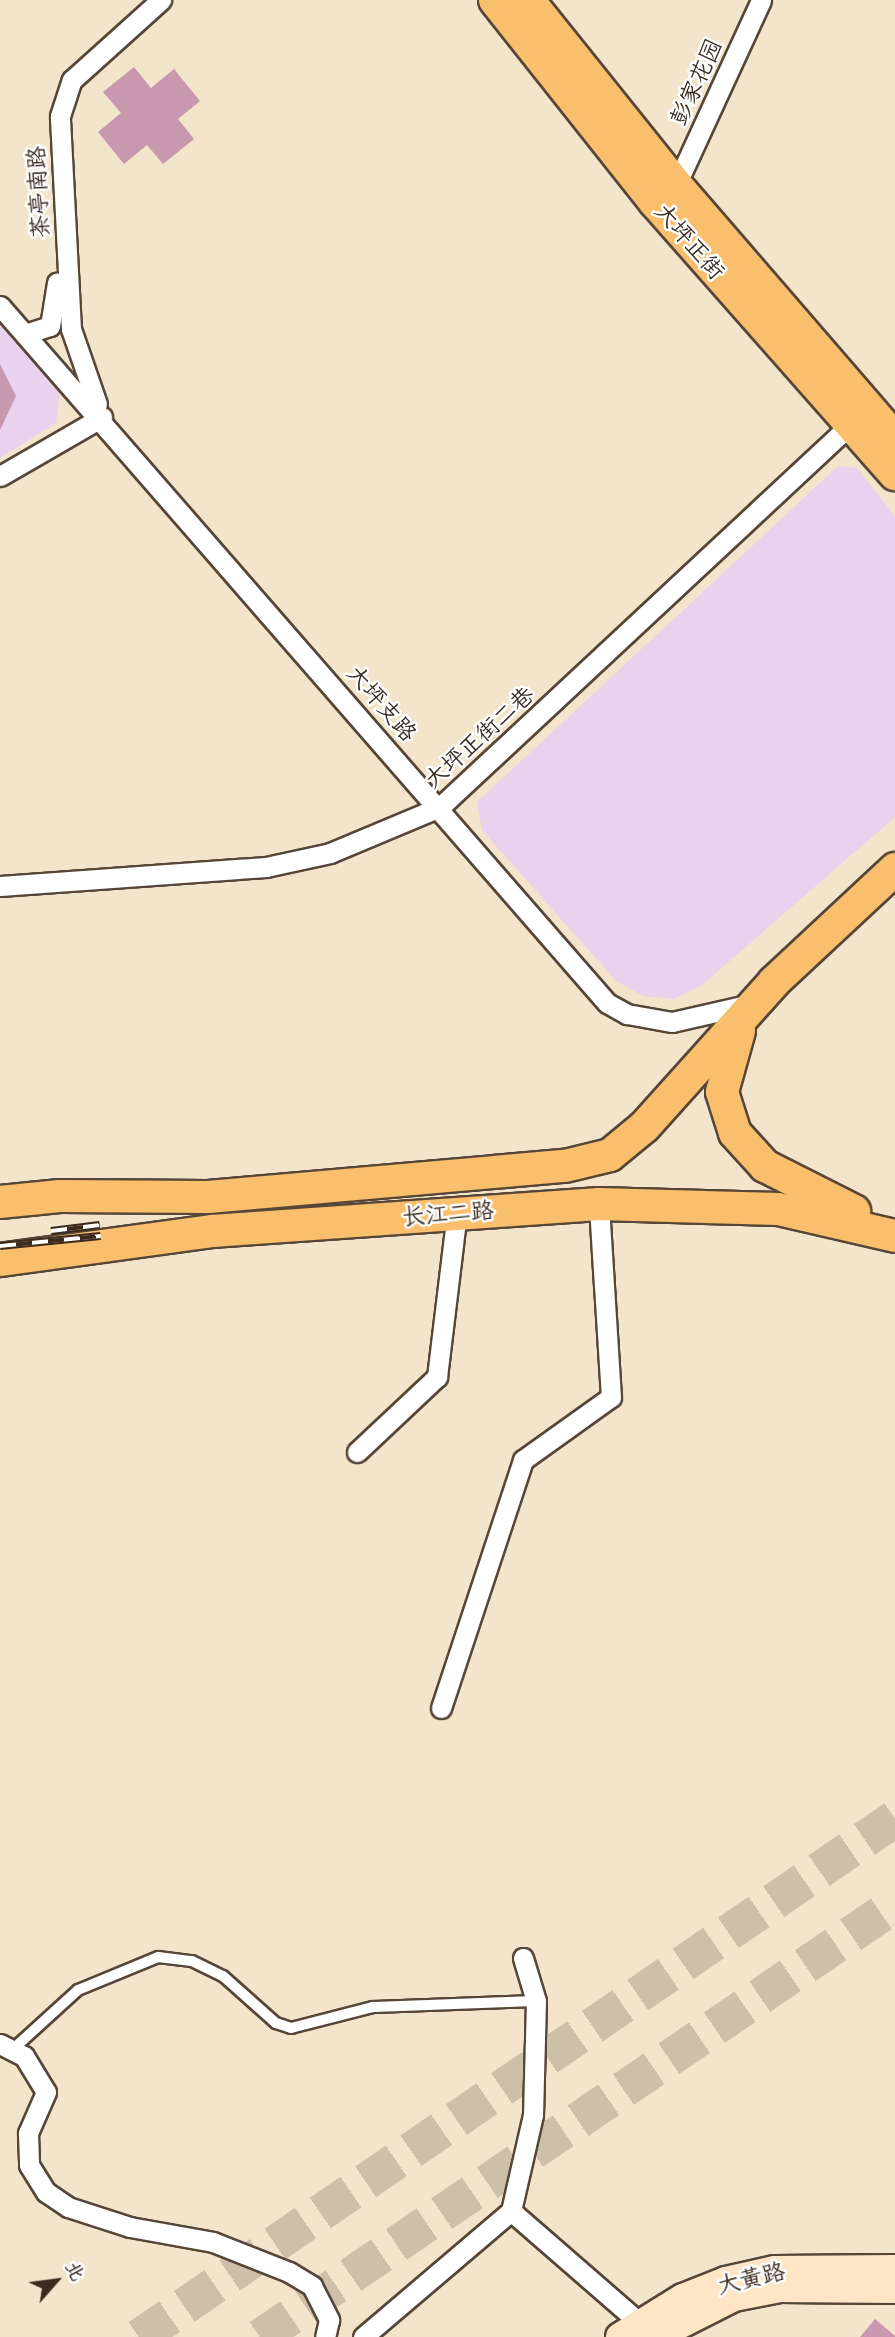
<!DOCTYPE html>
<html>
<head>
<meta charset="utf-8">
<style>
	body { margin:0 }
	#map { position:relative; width:895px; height:2337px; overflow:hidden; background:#f2e5cb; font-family:Itim,"LXGW WenKai TC",sans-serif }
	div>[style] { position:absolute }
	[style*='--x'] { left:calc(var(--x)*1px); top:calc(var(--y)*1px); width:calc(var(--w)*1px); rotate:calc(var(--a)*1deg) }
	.built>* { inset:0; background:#e8d2ee }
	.building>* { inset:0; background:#c798ae }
	.highway-tunnel>* { height:37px; margin-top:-18.5px; transform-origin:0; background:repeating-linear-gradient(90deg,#cdc0a8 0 37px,transparent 0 55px) }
	.roads { filter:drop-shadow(2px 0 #564638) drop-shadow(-2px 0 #564638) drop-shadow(0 2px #564638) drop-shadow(0 -2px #564638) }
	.lane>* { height:10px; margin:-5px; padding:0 5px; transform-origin:5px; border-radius:5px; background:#fff }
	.street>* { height:19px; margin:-9.5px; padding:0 9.5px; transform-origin:9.5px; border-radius:9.5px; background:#fff }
	.secondary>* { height:28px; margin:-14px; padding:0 14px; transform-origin:14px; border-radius:14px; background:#fde5c5 }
	.primary>* { height:32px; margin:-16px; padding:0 16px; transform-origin:16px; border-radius:16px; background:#f9bf6d }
	.rail>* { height:8px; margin-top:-4px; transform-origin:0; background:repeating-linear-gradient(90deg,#fff 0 16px,#3b2a1e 0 32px); box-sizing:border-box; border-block:2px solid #3b2a1e }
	span { translate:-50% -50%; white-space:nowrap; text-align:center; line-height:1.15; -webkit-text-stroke:5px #fff; paint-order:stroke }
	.street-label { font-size:23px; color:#3b2a1e }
	.north { position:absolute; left:21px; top:2246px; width:70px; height:70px; -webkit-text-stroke:5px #fff; paint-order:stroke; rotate:62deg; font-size:19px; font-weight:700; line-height:28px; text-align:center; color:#3b2a1e }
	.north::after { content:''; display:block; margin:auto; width:24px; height:32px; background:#3b2a1e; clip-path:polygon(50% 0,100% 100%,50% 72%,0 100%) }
</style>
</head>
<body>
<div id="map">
	<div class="built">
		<div style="clip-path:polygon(0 322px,60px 391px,56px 423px,0 458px)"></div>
		<div style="clip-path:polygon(838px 466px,857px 468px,895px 516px,895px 817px,702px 985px,674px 999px,643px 996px,616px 981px,482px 830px,477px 802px)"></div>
	</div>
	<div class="building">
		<div style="clip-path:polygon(134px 67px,151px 88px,174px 69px,200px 101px,178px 119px,194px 139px,163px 164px,147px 145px,124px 164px,98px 132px,121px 113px,103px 92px)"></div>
		<div style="clip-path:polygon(0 364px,16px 396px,0 430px)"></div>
		<div style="clip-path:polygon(875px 2319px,895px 2336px,895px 2337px,860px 2337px)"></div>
	</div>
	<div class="highway-tunnel">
		<div style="--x:139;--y:2337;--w:917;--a:-34.47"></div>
		<div style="--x:260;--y:2337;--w:769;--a:-34.29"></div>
	</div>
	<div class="roads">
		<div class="lane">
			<div style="--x:12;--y:2050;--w:89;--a:-42.3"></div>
			<div style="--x:78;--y:1990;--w:87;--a:-22.4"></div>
			<div style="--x:158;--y:1957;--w:34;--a:7"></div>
			<div style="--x:192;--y:1961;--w:34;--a:26"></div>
			<div style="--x:223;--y:1976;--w:71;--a:41.6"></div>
			<div style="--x:276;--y:2023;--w:16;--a:18"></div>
			<div style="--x:291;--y:2028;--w:85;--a:-14.4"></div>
			<div style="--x:373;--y:2007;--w:163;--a:-2.1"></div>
		</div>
		<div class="street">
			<div style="--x:676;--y:185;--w:204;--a:-65.3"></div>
			<div style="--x:0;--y:306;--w:924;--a:48.95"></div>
			<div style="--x:607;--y:1003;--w:23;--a:29"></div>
			<div style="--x:627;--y:1014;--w:46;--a:10.1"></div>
			<div style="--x:672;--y:1022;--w:81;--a:-12.8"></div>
			<div style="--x:25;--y:334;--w:26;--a:-18"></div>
			<div style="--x:50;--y:326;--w:44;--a:-80.8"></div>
			<div style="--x:97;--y:404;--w:79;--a:-109.1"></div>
			<div style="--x:71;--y:329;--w:213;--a:-93"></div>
			<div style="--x:60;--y:116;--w:38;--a:-72"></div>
			<div style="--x:72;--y:80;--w:120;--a:-42"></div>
			<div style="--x:0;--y:476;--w:118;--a:-30"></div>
			<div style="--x:0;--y:886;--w:267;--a:-4.1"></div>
			<div style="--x:266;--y:867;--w:66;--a:-12.3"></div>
			<div style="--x:330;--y:853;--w:119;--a:-22.7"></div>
			<div style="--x:440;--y:807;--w:562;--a:-42.98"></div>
			<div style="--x:357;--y:1452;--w:110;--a:-43.2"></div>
			<div style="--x:437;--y:1377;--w:166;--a:-83.1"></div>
			<div style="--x:441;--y:1708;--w:261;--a:-71.7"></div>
			<div style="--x:523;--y:1460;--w:108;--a:-35.6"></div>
			<div style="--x:611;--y:1397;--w:193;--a:-93.6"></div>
			<div style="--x:0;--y:2044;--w:27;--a:27"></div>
			<div style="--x:24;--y:2056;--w:42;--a:58.6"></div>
			<div style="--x:46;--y:2092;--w:45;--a:113.7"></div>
			<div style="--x:28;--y:2133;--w:32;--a:88"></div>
			<div style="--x:29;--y:2165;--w:32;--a:58"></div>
			<div style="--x:46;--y:2192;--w:27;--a:34"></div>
			<div style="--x:68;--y:2207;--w:65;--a:17.9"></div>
			<div style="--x:130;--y:2227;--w:84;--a:10.2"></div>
			<div style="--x:213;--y:2242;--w:82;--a:21.5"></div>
			<div style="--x:289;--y:2272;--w:27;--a:31"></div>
			<div style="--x:312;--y:2286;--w:38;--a:63"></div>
			<div style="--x:329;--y:2320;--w:17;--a:103"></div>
			<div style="--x:511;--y:2211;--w:184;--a:41"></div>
			<div style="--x:363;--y:2337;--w:194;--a:-40.4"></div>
			<div style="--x:511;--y:2211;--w:98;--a:-77.1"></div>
			<div style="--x:533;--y:2115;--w:114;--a:-88.5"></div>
			<div style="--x:536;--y:2001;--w:45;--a:-106.8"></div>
		</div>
		<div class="secondary">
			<div style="--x:620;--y:2337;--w:74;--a:-31.8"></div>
			<div style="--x:683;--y:2298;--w:46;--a:-21.6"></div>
			<div style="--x:726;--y:2281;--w:50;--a:-12.7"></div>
			<div style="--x:775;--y:2270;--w:120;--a:-0.5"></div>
			<div style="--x:655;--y:2337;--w:89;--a:-26.9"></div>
			<div style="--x:734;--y:2297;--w:47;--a:-11.1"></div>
			<div style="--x:780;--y:2288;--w:115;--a:0.5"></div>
		</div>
		<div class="primary">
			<div style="--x:495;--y:0;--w:258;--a:51.6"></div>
			<div style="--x:655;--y:202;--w:363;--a:48.6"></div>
			<div style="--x:528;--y:0;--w:237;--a:51.3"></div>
			<div style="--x:676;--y:185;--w:335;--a:49.2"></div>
			<div style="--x:739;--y:1031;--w:63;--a:105.6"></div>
			<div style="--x:722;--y:1092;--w:43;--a:72.4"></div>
			<div style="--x:735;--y:1133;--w:45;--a:47.7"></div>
			<div style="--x:765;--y:1166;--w:100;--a:26.8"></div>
			<div style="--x:0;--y:1202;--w:60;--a:-5.7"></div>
			<div style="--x:60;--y:1196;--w:148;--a:0.4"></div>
			<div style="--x:208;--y:1197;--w:358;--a:-5"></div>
			<div style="--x:565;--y:1166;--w:46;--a:-13.7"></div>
			<div style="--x:610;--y:1155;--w:45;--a:-39.6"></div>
			<div style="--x:645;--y:1126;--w:193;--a:-48.1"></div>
			<div style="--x:774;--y:982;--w:166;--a:-43"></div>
			<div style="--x:0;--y:1260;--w:214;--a:-7.8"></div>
			<div style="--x:212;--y:1231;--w:388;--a:-4"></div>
			<div style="--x:599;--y:1204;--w:179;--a:1.6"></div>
			<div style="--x:778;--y:1209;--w:120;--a:13"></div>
		</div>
	</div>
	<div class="rail">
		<div style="--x:51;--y:1231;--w:49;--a:-7"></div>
		<div style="--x:0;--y:1246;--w:101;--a:-5.7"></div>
	</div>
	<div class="street-label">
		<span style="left:696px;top:82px;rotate:-65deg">彭家花园</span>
		<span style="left:38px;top:192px;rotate:-93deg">茶亭南路</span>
		<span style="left:690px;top:241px;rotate:49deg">大坪正街</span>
		<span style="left:382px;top:703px;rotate:49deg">大坪支路</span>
		<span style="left:479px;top:737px;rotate:-42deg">大坪正街二巷</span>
		<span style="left:448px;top:1213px;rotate:-4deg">长江二路</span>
		<span style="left:751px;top:2278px;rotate:-13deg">大黄路</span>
	</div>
	<div class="north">北</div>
</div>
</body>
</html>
